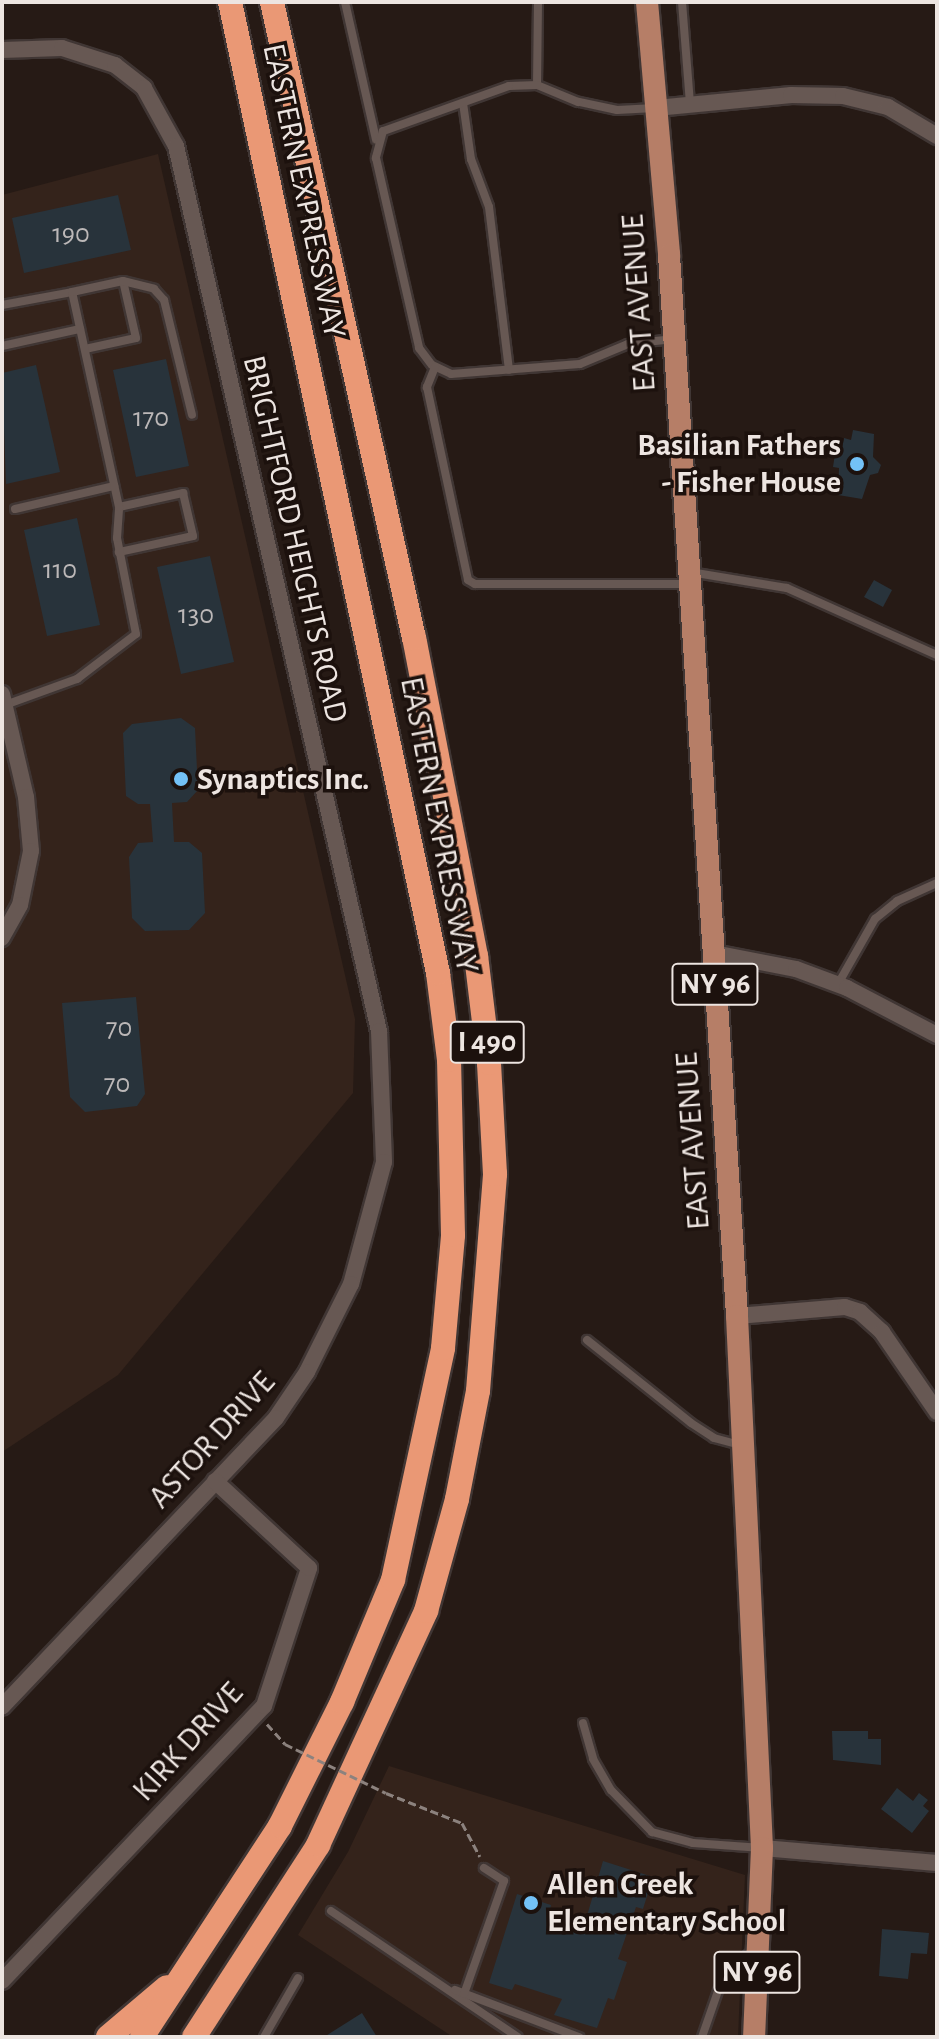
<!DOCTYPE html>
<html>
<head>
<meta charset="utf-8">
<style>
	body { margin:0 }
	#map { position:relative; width:939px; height:2039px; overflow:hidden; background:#261a15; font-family:"Alegreya Sans",sans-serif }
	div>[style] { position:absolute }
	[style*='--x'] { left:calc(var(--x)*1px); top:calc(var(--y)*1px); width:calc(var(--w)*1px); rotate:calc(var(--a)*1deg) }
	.built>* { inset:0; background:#34231b }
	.building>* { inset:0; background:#28333b }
	.path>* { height:3px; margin-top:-1.5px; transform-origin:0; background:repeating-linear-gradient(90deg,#8c827e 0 8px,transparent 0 12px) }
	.roads { filter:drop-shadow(2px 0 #403634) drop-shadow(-2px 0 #403634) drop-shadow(0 2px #403634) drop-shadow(0 -2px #403634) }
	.service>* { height:8px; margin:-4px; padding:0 4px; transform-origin:4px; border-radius:4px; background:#675853 }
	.minor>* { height:16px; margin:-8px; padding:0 8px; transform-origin:8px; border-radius:8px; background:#675853 }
	.primary>* { height:22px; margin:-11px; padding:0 11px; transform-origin:11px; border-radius:11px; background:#b67e67 }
	.motorway>* { height:24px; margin:-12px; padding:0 12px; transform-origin:12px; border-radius:12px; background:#ea9875 }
	.path-bridge>* { height:3px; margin-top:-1.5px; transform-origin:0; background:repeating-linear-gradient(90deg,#8c827e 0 8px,transparent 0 12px) }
	.dots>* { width:22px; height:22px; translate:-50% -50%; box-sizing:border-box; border:4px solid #1c110d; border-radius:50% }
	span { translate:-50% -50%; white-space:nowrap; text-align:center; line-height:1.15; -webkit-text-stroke:7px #1c110d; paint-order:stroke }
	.number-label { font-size:28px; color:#bcb8b8 }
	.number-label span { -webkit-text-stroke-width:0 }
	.shield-label span { padding:2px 6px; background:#1c110d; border:2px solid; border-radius:6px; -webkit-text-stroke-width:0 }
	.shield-label { font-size:30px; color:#ede5e1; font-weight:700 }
	.street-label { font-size:32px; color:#ede5e1 }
	.poi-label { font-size:32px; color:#ede5e1; font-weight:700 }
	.right { translate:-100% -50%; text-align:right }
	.left { translate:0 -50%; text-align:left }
	.frame { position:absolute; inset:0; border:4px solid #ede5e1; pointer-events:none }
</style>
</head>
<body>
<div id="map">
	<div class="built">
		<div style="clip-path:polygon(158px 154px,355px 1019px,353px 1093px,118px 1375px,2px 1452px,2px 195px)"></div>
		<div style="clip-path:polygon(389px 1766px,745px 1875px,738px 2037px,453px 2037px,298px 1935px,348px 1852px)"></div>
	</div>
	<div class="building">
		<div style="clip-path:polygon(118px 195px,131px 250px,24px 273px,12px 218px)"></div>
		<div style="clip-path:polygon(166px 359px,189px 466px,136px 477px,113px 370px)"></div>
		<div style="clip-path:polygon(36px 365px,60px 472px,6px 484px,2px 373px)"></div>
		<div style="clip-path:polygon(853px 430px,874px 434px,873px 457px,881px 465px,878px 473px,870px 475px,862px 499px,838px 495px,839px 468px,833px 467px,835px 454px,841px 455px,844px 438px,851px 440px)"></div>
		<div style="clip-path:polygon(77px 518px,100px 625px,47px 636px,24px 530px)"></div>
		<div style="clip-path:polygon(210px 556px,234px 662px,181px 674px,157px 567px)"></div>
		<div style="clip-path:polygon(874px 580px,892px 590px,883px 607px,864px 597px)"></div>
		<div style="clip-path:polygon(181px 718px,195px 728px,198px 790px,187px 802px,172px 803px,174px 842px,189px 842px,202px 853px,205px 913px,189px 930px,145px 931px,132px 918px,129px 857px,138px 843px,153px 842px,150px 804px,138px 804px,126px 796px,123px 733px,132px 724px)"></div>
		<div style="clip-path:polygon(136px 997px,145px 1094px,137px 1106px,85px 1112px,70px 1097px,62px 1003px)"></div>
		<div style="clip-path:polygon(832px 1731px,868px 1731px,868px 1739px,881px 1739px,881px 1765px,833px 1760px)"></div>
		<div style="clip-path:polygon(897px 1788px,913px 1801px,919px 1793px,928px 1800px,923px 1806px,929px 1811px,912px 1833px,881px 1809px)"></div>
		<div style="clip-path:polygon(603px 1861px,653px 1877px,643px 1909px,636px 1907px,618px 1959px,627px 1962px,614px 2000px,608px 1998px,597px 2028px,554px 2015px,562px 1999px,515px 1984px,512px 1990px,489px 1983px,517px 1894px,551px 1905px,549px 1915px,584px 1926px)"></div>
		<div style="clip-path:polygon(882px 1929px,929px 1933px,927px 1954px,911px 1953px,908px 1979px,879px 1976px)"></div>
		<div style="clip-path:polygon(362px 2013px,377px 2037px,324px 2037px)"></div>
	</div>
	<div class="path">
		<div style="--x:267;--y:1724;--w:27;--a:48"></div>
		<div style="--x:386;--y:1793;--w:82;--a:21.5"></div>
		<div style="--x:462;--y:1823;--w:38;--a:62"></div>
	</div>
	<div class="roads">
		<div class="service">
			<div style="--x:345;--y:2;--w:141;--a:77.3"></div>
			<div style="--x:682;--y:2;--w:102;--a:85.5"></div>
			<div style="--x:537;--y:85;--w:83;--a:-89.3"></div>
			<div style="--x:463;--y:103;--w:57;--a:81.9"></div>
			<div style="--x:471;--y:159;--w:51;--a:69.4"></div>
			<div style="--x:489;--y:207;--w:164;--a:83"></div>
			<div style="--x:655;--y:108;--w:38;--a:177"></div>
			<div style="--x:617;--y:110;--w:40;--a:-168"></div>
			<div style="--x:578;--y:102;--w:44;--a:-157.5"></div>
			<div style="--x:537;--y:85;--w:28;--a:178"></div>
			<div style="--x:509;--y:86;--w:134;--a:160.3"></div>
			<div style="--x:383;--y:131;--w:28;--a:105"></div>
			<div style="--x:376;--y:158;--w:195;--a:77.2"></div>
			<div style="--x:419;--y:348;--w:21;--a:53"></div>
			<div style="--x:432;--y:365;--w:21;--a:25"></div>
			<div style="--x:451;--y:374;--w:129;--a:-4.4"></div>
			<div style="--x:580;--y:364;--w:52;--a:-22.6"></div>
			<div style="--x:628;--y:344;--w:46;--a:-6.2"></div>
			<div style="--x:2;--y:305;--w:71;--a:-10.5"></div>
			<div style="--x:2;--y:346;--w:80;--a:-12.3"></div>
			<div style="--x:85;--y:349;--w:52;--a:-12.2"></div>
			<div style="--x:136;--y:338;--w:58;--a:-102.8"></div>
			<div style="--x:435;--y:367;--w:22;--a:112"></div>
			<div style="--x:427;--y:387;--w:197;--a:78"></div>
			<div style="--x:468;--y:580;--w:8;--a:30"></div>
			<div style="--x:475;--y:584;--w:214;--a:0"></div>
			<div style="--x:119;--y:507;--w:66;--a:-12.3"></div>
			<div style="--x:183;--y:493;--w:44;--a:76.9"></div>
			<div style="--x:193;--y:536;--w:76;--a:167.8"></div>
			<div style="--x:15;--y:509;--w:102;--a:-13.1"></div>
			<div style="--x:690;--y:572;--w:98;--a:9.4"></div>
			<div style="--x:787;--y:588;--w:164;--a:24.1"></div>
			<div style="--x:5;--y:705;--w:77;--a:-19.9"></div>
			<div style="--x:77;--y:679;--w:74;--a:-37.3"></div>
			<div style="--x:136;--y:634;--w:98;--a:-101.2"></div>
			<div style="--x:117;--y:538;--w:31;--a:-86"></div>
			<div style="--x:119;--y:507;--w:220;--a:-102.3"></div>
			<div style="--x:72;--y:292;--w:52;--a:-12.2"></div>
			<div style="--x:123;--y:281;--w:32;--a:14"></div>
			<div style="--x:154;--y:289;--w:15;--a:48"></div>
			<div style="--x:164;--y:300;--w:118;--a:76.3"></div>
			<div style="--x:838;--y:984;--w:75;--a:-60.4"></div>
			<div style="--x:875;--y:919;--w:28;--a:-39"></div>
			<div style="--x:897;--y:901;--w:44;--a:-24.2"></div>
			<div style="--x:587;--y:1340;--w:133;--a:38.6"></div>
			<div style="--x:691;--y:1423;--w:27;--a:33"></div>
			<div style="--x:714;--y:1438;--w:28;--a:15"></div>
			<div style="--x:583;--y:1723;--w:37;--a:74"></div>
			<div style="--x:593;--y:1759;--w:36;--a:60"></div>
			<div style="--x:611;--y:1790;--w:59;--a:45.7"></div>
			<div style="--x:652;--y:1832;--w:42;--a:15"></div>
			<div style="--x:693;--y:1843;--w:69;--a:4.1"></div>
			<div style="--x:331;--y:1911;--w:225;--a:34"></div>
			<div style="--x:455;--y:1990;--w:133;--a:20.8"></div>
			<div style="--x:464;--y:1994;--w:120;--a:-70.5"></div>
			<div style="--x:504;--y:1881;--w:24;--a:-147"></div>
			<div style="--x:264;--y:2037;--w:68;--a:-60"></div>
			<div style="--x:702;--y:2037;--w:67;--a:-70.8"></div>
			<div style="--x:724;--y:1974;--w:38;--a:-39"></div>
		</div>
		<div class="minor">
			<div style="--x:2;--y:50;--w:60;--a:-1.9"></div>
			<div style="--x:62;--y:48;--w:56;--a:17.8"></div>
			<div style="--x:115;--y:65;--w:37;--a:38"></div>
			<div style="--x:144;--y:88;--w:66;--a:61.1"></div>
			<div style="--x:176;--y:146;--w:908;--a:77.08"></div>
			<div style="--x:379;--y:1031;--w:131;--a:87.8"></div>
			<div style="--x:384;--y:1162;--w:126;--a:105.1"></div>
			<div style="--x:351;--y:1284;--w:98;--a:116.6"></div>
			<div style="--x:307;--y:1372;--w:55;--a:124"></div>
			<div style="--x:276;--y:1418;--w:398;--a:133.5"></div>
			<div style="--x:656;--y:108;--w:136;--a:-5.5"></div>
			<div style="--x:791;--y:95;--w:52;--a:1.1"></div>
			<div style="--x:843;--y:96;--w:46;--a:13.7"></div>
			<div style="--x:888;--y:107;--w:57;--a:30.6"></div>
			<div style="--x:2;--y:694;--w:106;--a:76.9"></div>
			<div style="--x:26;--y:797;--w:54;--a:84.7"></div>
			<div style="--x:31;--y:851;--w:55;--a:101.5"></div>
			<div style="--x:20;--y:905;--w:38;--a:119"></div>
			<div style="--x:714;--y:953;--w:84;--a:11"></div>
			<div style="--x:796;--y:969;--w:54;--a:20.4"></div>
			<div style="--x:847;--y:988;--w:102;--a:27.6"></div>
			<div style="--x:737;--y:1316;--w:108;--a:-4.8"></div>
			<div style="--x:845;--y:1307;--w:16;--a:18"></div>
			<div style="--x:860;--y:1312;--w:30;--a:42"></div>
			<div style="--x:882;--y:1332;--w:97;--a:55.5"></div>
			<div style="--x:762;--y:1848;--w:176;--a:4.9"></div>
			<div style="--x:2;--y:1981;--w:380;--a:-46.4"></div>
			<div style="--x:264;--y:1706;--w:145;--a:-71.9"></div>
			<div style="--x:309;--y:1568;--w:128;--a:-137.2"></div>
		</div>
		<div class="primary">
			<div style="--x:647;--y:2;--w:254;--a:85"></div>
			<div style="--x:669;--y:255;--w:1063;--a:86.33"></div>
			<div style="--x:737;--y:1316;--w:533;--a:87.31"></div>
			<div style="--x:762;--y:1848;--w:189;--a:92.4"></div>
		</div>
		<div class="motorway">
			<div style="--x:108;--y:2037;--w:77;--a:-40.3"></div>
			<div style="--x:142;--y:2037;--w:252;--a:-56.8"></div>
			<div style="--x:280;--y:1826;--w:139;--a:-63.4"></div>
			<div style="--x:342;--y:1702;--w:132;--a:-67.3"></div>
			<div style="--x:393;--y:1580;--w:237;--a:-77.8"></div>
			<div style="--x:443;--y:1348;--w:113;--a:-84.9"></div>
			<div style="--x:453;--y:1235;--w:175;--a:-91.3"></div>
			<div style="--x:449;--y:1060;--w:88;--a:-97.2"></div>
			<div style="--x:438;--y:973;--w:993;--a:-102.09"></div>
			<div style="--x:194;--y:2037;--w:229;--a:-57.1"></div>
			<div style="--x:318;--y:1845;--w:258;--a:-65.2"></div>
			<div style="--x:426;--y:1611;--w:116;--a:-74.5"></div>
			<div style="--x:457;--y:1499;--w:110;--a:-79"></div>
			<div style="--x:478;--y:1391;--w:218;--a:-85.5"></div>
			<div style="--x:495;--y:1174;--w:111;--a:-93.1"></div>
			<div style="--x:489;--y:1063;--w:108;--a:-96.9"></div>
			<div style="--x:476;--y:956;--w:324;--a:-101"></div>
			<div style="--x:414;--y:638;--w:652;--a:-102.59"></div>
		</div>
	</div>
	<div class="path-bridge">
		<div style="--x:285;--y:1744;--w:112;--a:25.9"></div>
	</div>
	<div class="dots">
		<div style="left:857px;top:464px;background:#73c1f6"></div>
		<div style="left:181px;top:779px;background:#73c1f6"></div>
		<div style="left:531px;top:1903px;background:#73c1f6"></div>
	</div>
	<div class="number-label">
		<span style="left:71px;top:234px">190</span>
		<span style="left:151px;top:418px">170</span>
		<span style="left:60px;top:570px">110</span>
		<span style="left:196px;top:615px">130</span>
		<span style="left:119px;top:1028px">70</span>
		<span style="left:117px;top:1084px">70</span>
	</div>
	<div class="shield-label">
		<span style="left:715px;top:984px">NY 96</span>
		<span style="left:487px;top:1042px">I 490</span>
		<span style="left:757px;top:1972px">NY 96</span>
	</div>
	<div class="street-label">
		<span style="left:304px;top:191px;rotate:78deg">EASTERN EXPRESSWAY</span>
		<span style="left:639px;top:303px;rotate:-94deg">EAST AVENUE</span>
		<span style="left:295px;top:539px;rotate:77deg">BRIGHTFORD HEIGHTS ROAD</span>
		<span style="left:439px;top:825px;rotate:79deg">EASTERN EXPRESSWAY</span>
		<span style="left:693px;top:1141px;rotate:-94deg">EAST AVENUE</span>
		<span style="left:212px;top:1440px;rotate:-48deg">ASTOR DRIVE</span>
		<span style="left:188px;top:1742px;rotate:-48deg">KIRK DRIVE</span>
	</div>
	<div class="poi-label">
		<span class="right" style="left:841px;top:464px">Basilian Fathers<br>- Fisher House</span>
		<span class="left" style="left:197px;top:779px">Synaptics Inc.</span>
		<span class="left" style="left:547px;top:1903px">Allen Creek<br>Elementary School</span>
	</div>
	<div class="frame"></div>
</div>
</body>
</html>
